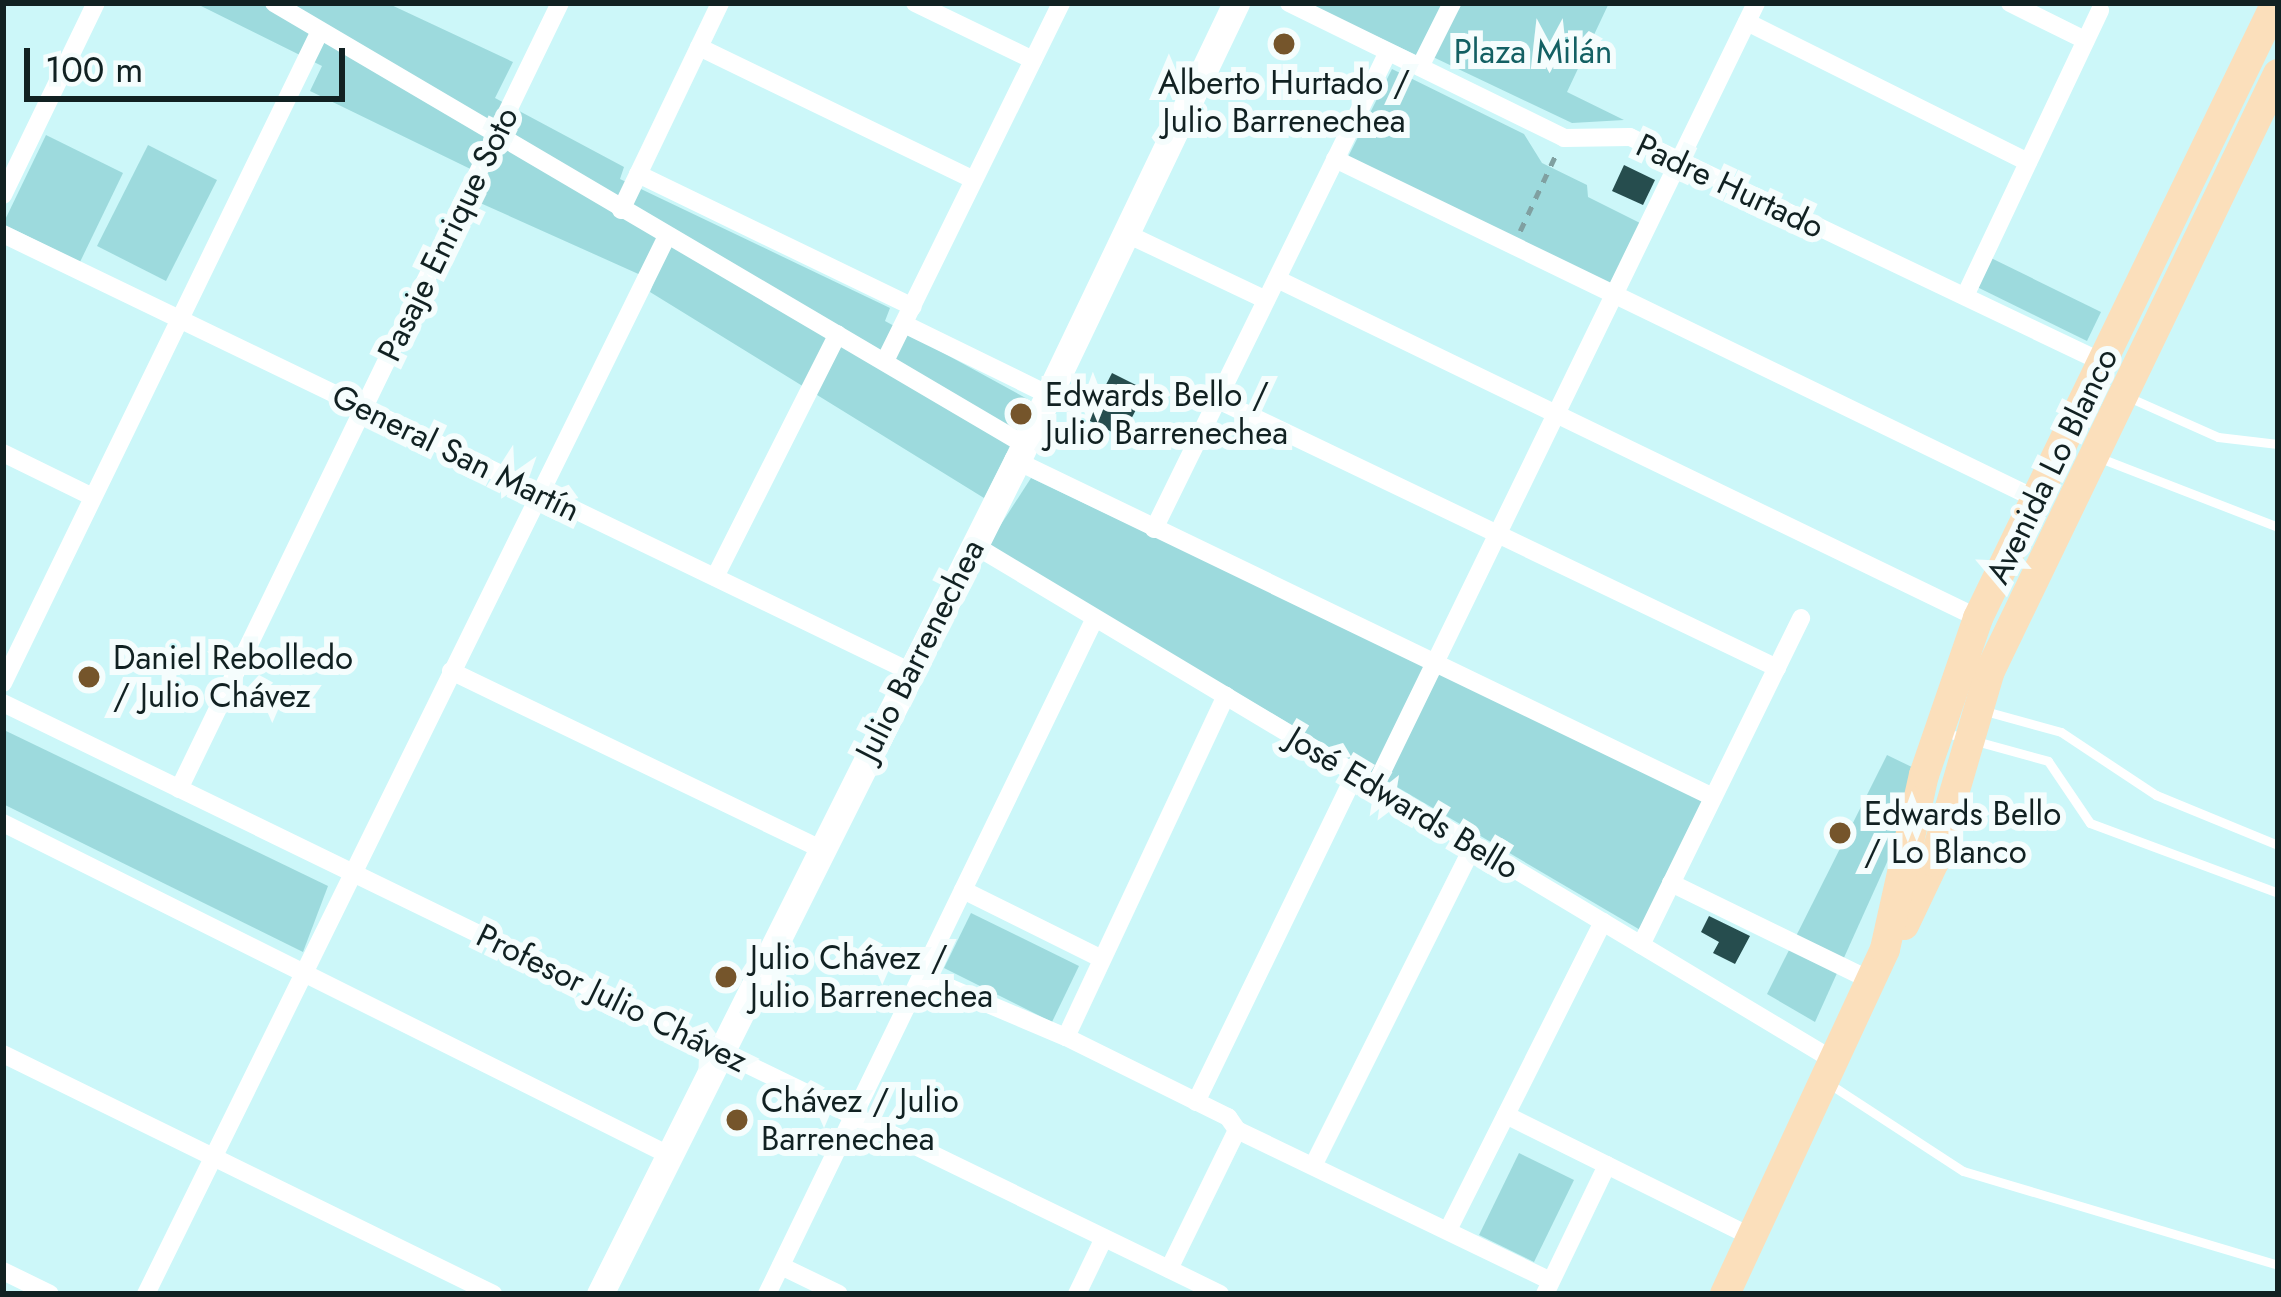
<!DOCTYPE html>
<html>
<head>
<meta charset="utf-8">
<style>
	body { margin:0 }
	#map { position:relative; width:2281px; height:1297px; overflow:hidden; background:#ccf7f9; font-family:Jost,sans-serif }
	div>[style] { position:absolute }
	[style*='--x'] { left:calc(var(--x)*1px); top:calc(var(--y)*1px); width:calc(var(--w)*1px); rotate:calc(var(--a)*1deg) }
	.green>* { inset:0; background:#9ddadd }
	.building>* { inset:0; background:#264d4e }
	.path>* { height:4.5px; margin-top:-2.25px; transform-origin:0; background:repeating-linear-gradient(90deg,#80a0a1 0 9px,transparent 0 18px) }
	.lane>* { height:9px; margin:-4.5px; padding:0 4.5px; transform-origin:4.5px; border-radius:4.5px; background:#fff }
	.street>* { height:18px; margin:-9px; padding:0 9px; transform-origin:9px; border-radius:9px; background:#fff }
	.secondary>* { height:27px; margin:-13.5px; padding:0 13.5px; transform-origin:13.5px; border-radius:13.5px; background:#fff }
	.primary>* { height:30px; margin:-15px; padding:0 15px; transform-origin:15px; border-radius:15px; background:#fbdfbb }
	.dots>* { width:33px; height:33px; translate:-50% -50%; box-sizing:border-box; border:6px solid #f5fdfd; border-radius:50% }
	span { translate:-50% -50%; white-space:nowrap; text-align:center; line-height:1.15; -webkit-text-stroke:12px #f5fdfd; paint-order:stroke }
	.park-label { font-size:33px; color:#136063 }
	.poi-label { font-size:33px; color:#112122 }
	.left { translate:0 -50%; text-align:left }
	.street-label { font-size:33px; color:#112122 }
	.frame { position:absolute; inset:0; border:6px solid #112122; pointer-events:none }
	.scale { position:absolute; left:24px; top:48px; width:321px; height:54px; box-sizing:border-box; border:6px solid #112122; border-top:0; padding-left:15px; font-size:36px; line-height:42px; white-space:nowrap; color:#112122; -webkit-text-stroke:9px #f5fdfd; paint-order:stroke }
</style>
</head>
<body>
<div id="map">
	<div class="green">
		<div style="clip-path:polygon(195px 3px,387px 3px,513px 62px,495px 98px,624px 167px,620px 179px,890px 308px,885px 321px,1033px 402px,984px 498px,650px 292px,654px 281px,478px 202px,489px 178px,310px 91px,322px 66px)"></div>
		<div style="clip-path:polygon(1306px 3px,1442px 3px,1416px 55px)"></div>
		<div style="clip-path:polygon(1461px 3px,1609px 3px,1567px 92px,1624px 120px,1572px 123px,1433px 57px)"></div>
		<div style="clip-path:polygon(1392px 69px,1524px 134px,1542px 163px,1587px 185px,1588px 197px,1640px 223px,1609px 286px,1348px 157px)"></div>
		<div style="clip-path:polygon(46px 135px,123px 173px,80px 262px,3px 224px)"></div>
		<div style="clip-path:polygon(148px 145px,217px 180px,166px 281px,97px 246px)"></div>
		<div style="clip-path:polygon(1991px 258px,2101px 312px,2087px 341px,1977px 287px)"></div>
		<div style="clip-path:polygon(1031px 478px,1707px 798px,1642px 931px,987px 546px)"></div>
		<div style="clip-path:polygon(4px 730px,328px 886px,303px 952px,3px 804px)"></div>
		<div style="clip-path:polygon(1887px 755px,1918px 770px,1888px 860px,1815px 1022px,1767px 994px)"></div>
		<div style="clip-path:polygon(971px 913px,1079px 966px,1052px 1022px,944px 968px)"></div>
		<div style="clip-path:polygon(1519px 1153px,1574px 1180px,1534px 1262px,1479px 1235px)"></div>
	</div>
	<div class="building">
		<div style="clip-path:polygon(1624px 165px,1655px 180px,1643px 205px,1612px 191px)"></div>
		<div style="clip-path:polygon(1112px 373px,1146px 390px,1122px 437px,1088px 420px)"></div>
		<div style="clip-path:polygon(1709px 916px,1750px 936px,1735px 964px,1713px 953px,1719px 942px,1701px 932px)"></div>
	</div>
	<div class="path">
		<div style="--x:1520;--y:231;--w:85;--a:-64.9"></div>
	</div>
	<div class="lane">
		<div style="--x:2126;--y:396;--w:101;--a:24"></div>
		<div style="--x:2218;--y:437;--w:60;--a:6.7"></div>
		<div style="--x:2100;--y:458;--w:191;--a:21.2"></div>
		<div style="--x:1985;--y:711;--w:79;--a:15.4"></div>
		<div style="--x:2061;--y:732;--w:114;--a:33.6"></div>
		<div style="--x:2156;--y:795;--w:132;--a:22.3"></div>
		<div style="--x:1943;--y:732;--w:109;--a:15.4"></div>
		<div style="--x:2048;--y:761;--w:75;--a:55.9"></div>
		<div style="--x:2090;--y:823;--w:201;--a:20.4"></div>
		<div style="--x:1828;--y:1083;--w:161;--a:33.1"></div>
		<div style="--x:1963;--y:1171;--w:329;--a:16.6"></div>
	</div>
	<div class="street">
		<div style="--x:274;--y:3;--w:871;--a:30.48"></div>
		<div style="--x:915;--y:3;--w:131;--a:25.8"></div>
		<div style="--x:1289;--y:3;--w:306;--a:26.1"></div>
		<div style="--x:1564;--y:138;--w:66;--a:-0.9"></div>
		<div style="--x:1630;--y:137;--w:523;--a:25.49"></div>
		<div style="--x:2010;--y:3;--w:84;--a:26.3"></div>
		<div style="--x:1747;--y:22;--w:314;--a:26.5"></div>
		<div style="--x:699;--y:47;--w:305;--a:25.8"></div>
		<div style="--x:1420;--y:67;--w:72;--a:-63.4"></div>
		<div style="--x:1335;--y:159;--w:779;--a:25.87"></div>
		<div style="--x:638;--y:174;--w:305;--a:25.8"></div>
		<div style="--x:3;--y:195;--w:213;--a:-64.2"></div>
		<div style="--x:621;--y:210;--w:229;--a:-64.4"></div>
		<div style="--x:1125;--y:233;--w:156;--a:25.4"></div>
		<div style="--x:3;--y:234;--w:1006;--a:25.75"></div>
		<div style="--x:1277;--y:279;--w:779;--a:25.81"></div>
		<div style="--x:1965;--y:296;--w:316;--a:-64.7"></div>
		<div style="--x:904;--y:324;--w:161;--a:26.1"></div>
		<div style="--x:885;--y:361;--w:399;--a:-63.8"></div>
		<div style="--x:1218;--y:400;--w:620;--a:25.61"></div>
		<div style="--x:3;--y:453;--w:100;--a:26.1"></div>
		<div style="--x:1017;--y:461;--w:773;--a:25.77"></div>
		<div style="--x:1154;--y:529;--w:531;--a:-63.87"></div>
		<div style="--x:974;--y:545;--w:1002;--a:30.94"></div>
		<div style="--x:715;--y:577;--w:272;--a:-63.2"></div>
		<div style="--x:451;--y:671;--w:407;--a:25.7"></div>
		<div style="--x:3;--y:683;--w:725;--a:-64.07"></div>
		<div style="--x:3;--y:703;--w:1353;--a:25.9"></div>
		<div style="--x:1375;--y:786;--w:871;--a:-64.05"></div>
		<div style="--x:179;--y:789;--w:873;--a:-64.14"></div>
		<div style="--x:3;--y:823;--w:744;--a:26.5"></div>
		<div style="--x:1671;--y:883;--w:221;--a:26"></div>
		<div style="--x:963;--y:890;--w:153;--a:26.4"></div>
		<div style="--x:1641;--y:945;--w:364;--a:-63.9"></div>
		<div style="--x:922;--y:976;--w:156;--a:23"></div>
		<div style="--x:1066;--y:1037;--w:181;--a:26.3"></div>
		<div style="--x:1228;--y:1117;--w:16;--a:55"></div>
		<div style="--x:1237;--y:1130;--w:348;--a:25.7"></div>
		<div style="--x:1066;--y:1037;--w:377;--a:-64.9"></div>
		<div style="--x:3;--y:1054;--w:546;--a:26.1"></div>
		<div style="--x:1196;--y:1102;--w:365;--a:-64.1"></div>
		<div style="--x:1506;--y:1115;--w:275;--a:26.4"></div>
		<div style="--x:1314;--y:1164;--w:357;--a:-63.4"></div>
		<div style="--x:1448;--y:1230;--w:345;--a:-63.3"></div>
		<div style="--x:781;--y:1266;--w:64;--a:25.8"></div>
		<div style="--x:1169;--y:1269;--w:155;--a:-63.9"></div>
		<div style="--x:3;--y:1271;--w:52;--a:26.1"></div>
		<div style="--x:146;--y:1294;--w:1179;--a:-63.78"></div>
		<div style="--x:767;--y:1294;--w:751;--a:-64.12"></div>
		<div style="--x:1077;--y:1294;--w:62;--a:-64.3"></div>
		<div style="--x:1545;--y:1294;--w:143;--a:-64.3"></div>
	</div>
	<div class="secondary">
		<div style="--x:600;--y:1294;--w:932;--a:-63.41"></div>
		<div style="--x:1017;--y:461;--w:508;--a:-64.44"></div>
	</div>
	<div class="primary">
		<div style="--x:1904;--y:925;--w:70;--a:-64.5"></div>
		<div style="--x:1934;--y:862;--w:199;--a:-73.7"></div>
		<div style="--x:1990;--y:671;--w:663;--a:-64.25"></div>
		<div style="--x:1725;--y:1294;--w:380;--a:-65.1"></div>
		<div style="--x:1885;--y:949;--w:178;--a:-77.4"></div>
		<div style="--x:1924;--y:775;--w:166;--a:-71"></div>
		<div style="--x:1978;--y:618;--w:683;--a:-64.15"></div>
	</div>
	<div class="dots">
		<div style="left:1284px;top:44px;background:#75552b"></div>
		<div style="left:1021px;top:414px;background:#75552b"></div>
		<div style="left:89px;top:677px;background:#75552b"></div>
		<div style="left:1840px;top:833px;background:#75552b"></div>
		<div style="left:726px;top:977px;background:#75552b"></div>
		<div style="left:737px;top:1120px;background:#75552b"></div>
	</div>
	<div class="park-label">
		<span style="left:1533px;top:52px">Plaza Milán</span>
	</div>
	<div class="poi-label">
		<span style="left:1284px;top:102px">Alberto Hurtado /<br>Julio Barrenechea</span>
		<span class="left" style="left:1045px;top:414px">Edwards Bello /<br>Julio Barrenechea</span>
		<span class="left" style="left:113px;top:677px">Daniel Rebolledo<br>/ Julio Chávez</span>
		<span class="left" style="left:1864px;top:833px">Edwards Bello<br>/ Lo Blanco</span>
		<span class="left" style="left:750px;top:977px">Julio Chávez /<br>Julio Barrenechea</span>
		<span class="left" style="left:761px;top:1120px">Chávez / Julio<br>Barrenechea</span>
	</div>
	<div class="street-label">
		<span style="left:1730px;top:186px;rotate:25deg">Padre Hurtado</span>
		<span style="left:448px;top:234px;rotate:-64deg">Pasaje Enrique Soto</span>
		<span style="left:456px;top:453px;rotate:26deg">General San Martín</span>
		<span style="left:2052px;top:466px;rotate:-64deg">Avenida Lo Blanco</span>
		<span style="left:920px;top:650px;rotate:-63deg">Julio Barrenechea</span>
		<span style="left:1403px;top:803px;rotate:31deg">José Edwards Bello</span>
		<span style="left:612px;top:998px;rotate:26deg">Profesor Julio Chávez</span>
	</div>
	<div class="frame"></div>
	<div class="scale">100 m</div>
</div>
</body>
</html>
